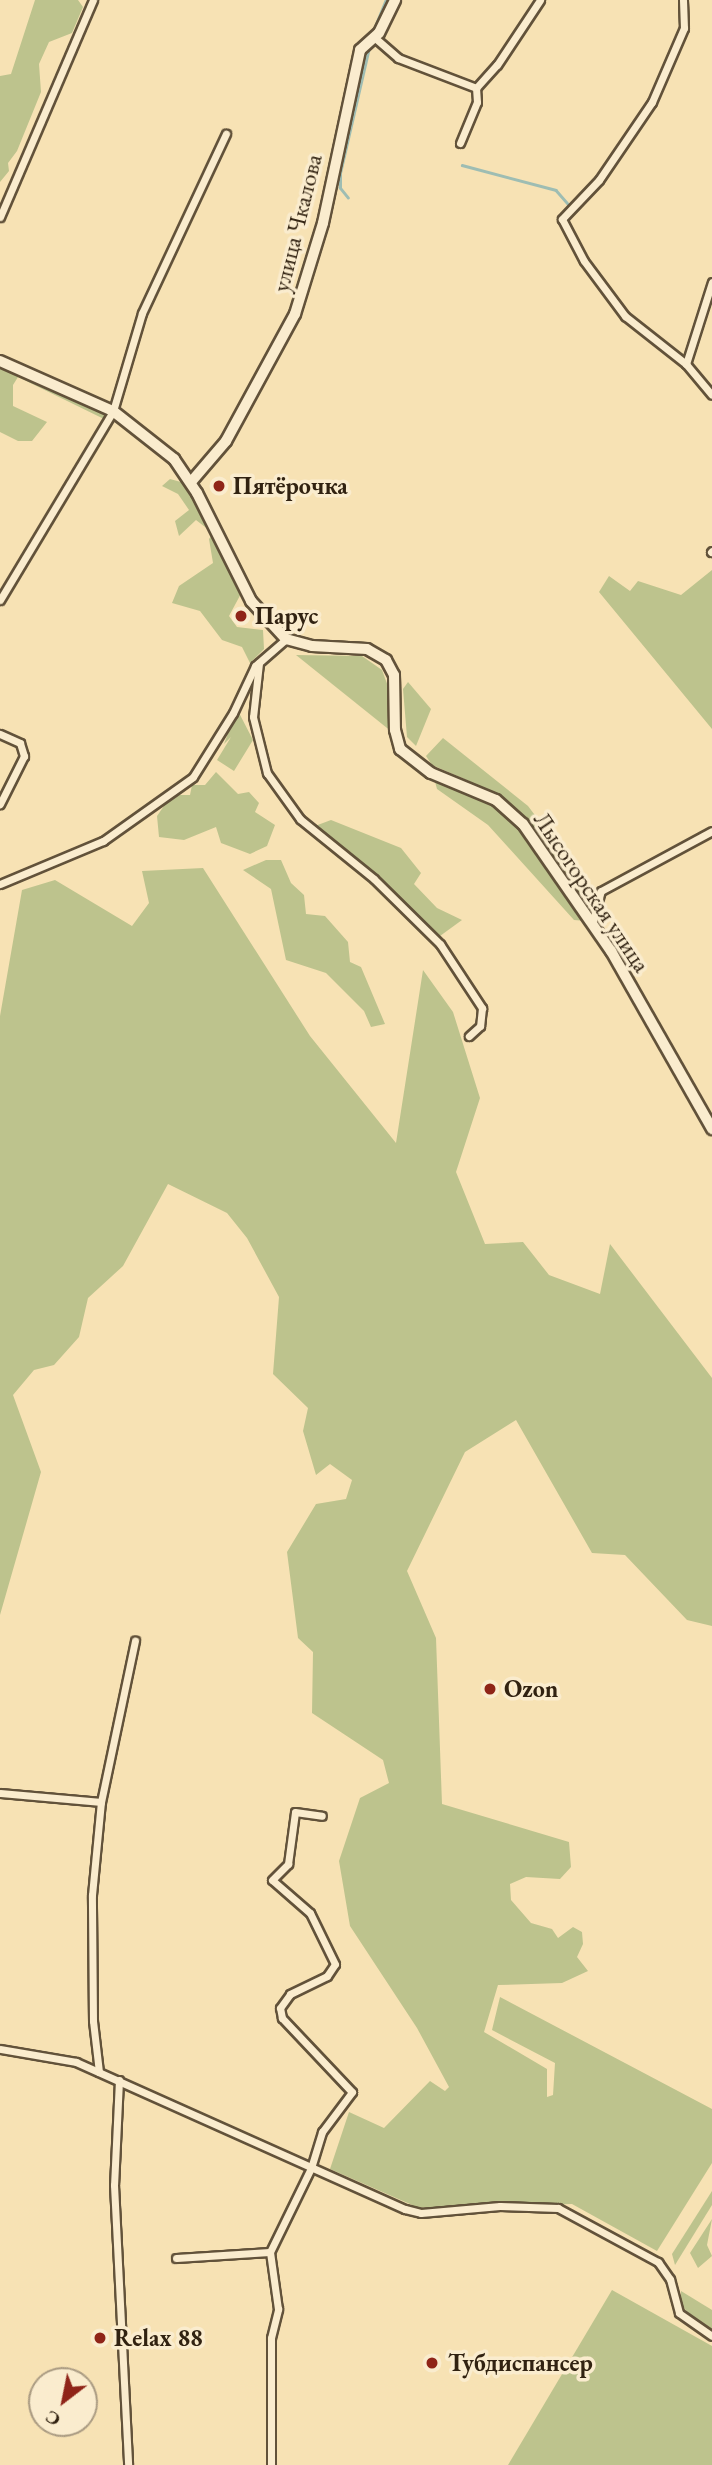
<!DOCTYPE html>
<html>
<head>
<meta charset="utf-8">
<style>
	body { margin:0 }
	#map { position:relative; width:712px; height:2465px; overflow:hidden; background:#f7e2b4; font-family:"EB Garamond",serif }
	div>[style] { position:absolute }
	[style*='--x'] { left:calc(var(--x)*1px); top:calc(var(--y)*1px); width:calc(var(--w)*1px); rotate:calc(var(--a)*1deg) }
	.green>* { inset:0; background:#bdc38d }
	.stream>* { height:2.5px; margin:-1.25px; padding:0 1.25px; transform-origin:1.25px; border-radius:1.25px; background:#9ebdb3 }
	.roads { filter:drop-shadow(2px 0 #62523a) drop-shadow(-2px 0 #62523a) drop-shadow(0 2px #62523a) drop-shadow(0 -2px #62523a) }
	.street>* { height:7px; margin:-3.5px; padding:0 3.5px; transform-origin:3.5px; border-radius:3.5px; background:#faecce }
	.secondary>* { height:10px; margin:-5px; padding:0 5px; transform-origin:5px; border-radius:5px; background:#faecce }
	.dots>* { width:19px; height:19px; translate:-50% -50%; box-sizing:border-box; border:4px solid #faecce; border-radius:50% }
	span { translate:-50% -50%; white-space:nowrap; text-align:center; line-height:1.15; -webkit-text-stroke:7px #faecce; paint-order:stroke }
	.street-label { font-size:24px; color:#312211 }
	.poi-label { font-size:24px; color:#312211; font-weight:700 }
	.left { translate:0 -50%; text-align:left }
	.north { position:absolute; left:28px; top:2367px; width:70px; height:70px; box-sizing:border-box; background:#faecce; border:2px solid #aa9b82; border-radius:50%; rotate:212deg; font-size:19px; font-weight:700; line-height:28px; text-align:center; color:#312211 }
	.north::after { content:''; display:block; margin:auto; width:24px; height:32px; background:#8f2418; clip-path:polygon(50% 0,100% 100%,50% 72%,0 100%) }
</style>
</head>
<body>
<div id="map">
	<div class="green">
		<div style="clip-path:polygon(35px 0,78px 0,83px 7px,72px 33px,49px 42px,39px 64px,41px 92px,17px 151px,8px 163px,9px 171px,0 182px,0 76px,11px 74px)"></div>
		<div style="clip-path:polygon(0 367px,104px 412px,104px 419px,18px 377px,13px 385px,13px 406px,47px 422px,32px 441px,18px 441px,0 432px)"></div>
		<div style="clip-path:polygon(170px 479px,188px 484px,212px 525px,209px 530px,196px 520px,179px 536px,175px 521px,189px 510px,178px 494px,162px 486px)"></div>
		<div style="clip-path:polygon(213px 534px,243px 590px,229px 616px,237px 627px,263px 630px,264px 649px,250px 663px,242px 647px,222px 640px,200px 611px,172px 603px,179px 586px,213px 563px,209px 539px)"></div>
		<div style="clip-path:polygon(712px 570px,712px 729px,599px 592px,609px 576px,630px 591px,638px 581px,681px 595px)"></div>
		<div style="clip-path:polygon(296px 655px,362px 656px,382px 670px,389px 689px,392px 732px)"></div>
		<div style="clip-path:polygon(408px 682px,431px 709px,416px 746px,407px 737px,403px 689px)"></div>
		<div style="clip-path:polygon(237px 709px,253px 740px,234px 771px,217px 760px,231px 737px,224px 744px)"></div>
		<div style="clip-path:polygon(443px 738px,528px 806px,580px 875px,594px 910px,587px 911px,514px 809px,469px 781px,432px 765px,426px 756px)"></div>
		<div style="clip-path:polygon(216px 772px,238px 794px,249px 792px,259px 803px,255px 812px,275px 825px,267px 846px,250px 854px,221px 843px,216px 827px,184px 840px,159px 837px,157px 816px,166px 803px,179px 795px,190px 795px,192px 785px,205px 785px)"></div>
		<div style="clip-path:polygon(434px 778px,491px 804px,520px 827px,586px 921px,574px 920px,488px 825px,437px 789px)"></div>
		<div style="clip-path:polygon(331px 820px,401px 848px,421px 873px,414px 884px,437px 908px,462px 920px,440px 936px,315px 826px)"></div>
		<div style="clip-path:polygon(266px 860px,281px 860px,291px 883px,304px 895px,306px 914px,325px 916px,348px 942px,350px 962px,361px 967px,385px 1024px,371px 1027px,364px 1011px,326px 973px,286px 960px,271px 889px,243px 870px)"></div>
		<div style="clip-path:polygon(203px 868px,310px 1036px,396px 1143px,423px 970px,453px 1012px,480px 1098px,456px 1172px,485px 1244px,523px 1242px,549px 1275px,600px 1294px,610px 1244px,712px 1378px,712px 1626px,687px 1620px,625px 1555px,592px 1553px,516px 1420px,465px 1452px,407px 1571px,436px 1638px,442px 1804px,569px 1842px,571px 1867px,560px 1879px,526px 1877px,510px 1884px,511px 1900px,531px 1923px,552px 1929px,558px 1938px,573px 1927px,582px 1932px,583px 1944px,577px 1957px,588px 1971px,562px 1983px,498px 1985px,484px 2032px,547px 2069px,547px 2097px,553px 2095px,555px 2063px,492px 2030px,500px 1997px,712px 2109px,712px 2163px,657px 2251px,572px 2204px,419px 2208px,330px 2169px,349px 2112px,384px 2128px,430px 2081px,445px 2091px,449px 2087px,417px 2028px,350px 1926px,339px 1861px,360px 1798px,389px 1783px,383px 1760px,312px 1713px,313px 1652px,298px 1638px,287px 1552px,316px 1504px,346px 1499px,352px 1480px,330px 1464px,316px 1475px,303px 1431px,308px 1408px,273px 1374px,279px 1297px,247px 1238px,227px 1213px,168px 1184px,123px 1266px,88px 1298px,79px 1337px,54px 1365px,34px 1370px,13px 1395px,41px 1472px,0 1615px,0 1016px,22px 890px,55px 880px,132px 926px,149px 903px,142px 871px)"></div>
		<div style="clip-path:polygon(712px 2191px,712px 2205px,675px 2265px,672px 2254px)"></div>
		<div style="clip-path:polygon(712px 2219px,707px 2245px,712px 2256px,698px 2268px,690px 2253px)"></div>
		<div style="clip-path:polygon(612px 2290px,712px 2346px,712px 2465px,508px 2465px)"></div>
		<div style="clip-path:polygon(681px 2291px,712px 2310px,712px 2331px,693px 2320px,681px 2304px)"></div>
	</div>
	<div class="stream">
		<div style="--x:372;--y:34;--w:37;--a:-68"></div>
		<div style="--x:462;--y:165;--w:97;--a:14.9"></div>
		<div style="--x:556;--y:190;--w:21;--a:49"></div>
		<div style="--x:348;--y:198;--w:13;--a:-129"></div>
		<div style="--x:340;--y:188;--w:15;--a:-90"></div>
		<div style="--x:340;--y:173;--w:129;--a:-77"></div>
	</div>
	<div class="roads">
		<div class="street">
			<div style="--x:683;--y:0;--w:28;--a:88"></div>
			<div style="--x:684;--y:28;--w:81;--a:113.4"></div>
			<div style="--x:652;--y:102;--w:94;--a:124.2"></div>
			<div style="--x:599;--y:180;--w:54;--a:133.5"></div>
			<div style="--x:562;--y:219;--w:47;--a:62.4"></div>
			<div style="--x:584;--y:261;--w:69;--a:53.3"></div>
			<div style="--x:625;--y:316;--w:78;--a:38.2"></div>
			<div style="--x:686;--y:364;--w:40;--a:50"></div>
			<div style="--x:374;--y:37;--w:32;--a:41"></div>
			<div style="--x:398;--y:58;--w:84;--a:21"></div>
			<div style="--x:460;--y:143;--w:44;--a:-67.5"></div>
			<div style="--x:477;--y:102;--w:14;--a:-94"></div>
			<div style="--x:476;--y:88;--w:31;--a:-48"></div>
			<div style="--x:497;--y:65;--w:78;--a:-56.5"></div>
			<div style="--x:0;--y:217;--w:236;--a:-66.8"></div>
			<div style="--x:686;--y:364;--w:86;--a:-72.4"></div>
			<div style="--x:711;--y:552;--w:1;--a:-45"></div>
			<div style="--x:0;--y:600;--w:220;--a:-59.1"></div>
			<div style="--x:113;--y:411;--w:102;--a:-73.5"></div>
			<div style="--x:142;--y:313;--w:198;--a:-64.9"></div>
			<div style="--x:259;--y:663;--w:54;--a:96.3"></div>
			<div style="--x:253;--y:717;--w:58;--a:76"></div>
			<div style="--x:267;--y:773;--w:57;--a:54.3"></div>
			<div style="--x:300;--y:819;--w:95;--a:39"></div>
			<div style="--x:374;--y:879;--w:93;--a:44.6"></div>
			<div style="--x:440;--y:944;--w:77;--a:56.7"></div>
			<div style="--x:482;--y:1008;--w:18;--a:96"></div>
			<div style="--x:480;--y:1026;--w:15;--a:138"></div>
			<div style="--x:0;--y:734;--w:22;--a:24"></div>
			<div style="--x:20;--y:743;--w:14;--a:73"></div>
			<div style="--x:24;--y:756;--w:54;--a:116.6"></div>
			<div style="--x:0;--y:884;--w:112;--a:-22.7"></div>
			<div style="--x:103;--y:841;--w:110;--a:-35.4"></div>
			<div style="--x:193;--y:777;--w:75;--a:-58"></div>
			<div style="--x:233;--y:713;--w:52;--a:-64.9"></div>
			<div style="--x:255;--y:666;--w:41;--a:-41.1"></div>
			<div style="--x:592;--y:924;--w:34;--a:-75"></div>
			<div style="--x:601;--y:891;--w:126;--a:-28.4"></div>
			<div style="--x:0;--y:1793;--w:101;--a:5.1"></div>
			<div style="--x:0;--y:2049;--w:77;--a:9.7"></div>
			<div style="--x:76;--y:2062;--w:360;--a:24.1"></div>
			<div style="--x:405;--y:2209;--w:16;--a:14"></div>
			<div style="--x:421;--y:2213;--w:79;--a:-5.1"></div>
			<div style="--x:500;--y:2206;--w:58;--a:2"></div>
			<div style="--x:558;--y:2208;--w:114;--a:28.4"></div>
			<div style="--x:658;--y:2262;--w:21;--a:55"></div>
			<div style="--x:670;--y:2279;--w:35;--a:75"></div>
			<div style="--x:679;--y:2313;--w:40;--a:34.9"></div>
			<div style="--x:99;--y:2072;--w:51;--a:-96.7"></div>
			<div style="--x:93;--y:2021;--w:126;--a:-90.5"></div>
			<div style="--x:92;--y:1895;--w:93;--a:-84.5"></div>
			<div style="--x:101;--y:1802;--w:165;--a:-78.1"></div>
			<div style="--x:119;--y:2080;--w:105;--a:92.7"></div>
			<div style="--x:114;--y:2185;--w:280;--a:87.1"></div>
			<div style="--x:176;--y:2258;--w:94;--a:-3.7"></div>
			<div style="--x:271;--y:2465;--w:127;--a:-90"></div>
			<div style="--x:271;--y:2338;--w:30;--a:-76"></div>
			<div style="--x:278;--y:2309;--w:58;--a:-98"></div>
			<div style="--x:270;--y:2252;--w:93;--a:-64"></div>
			<div style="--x:311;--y:2168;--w:38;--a:-73"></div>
			<div style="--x:322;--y:2132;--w:50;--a:-53.1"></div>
			<div style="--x:352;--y:2092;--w:102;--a:-133.4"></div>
			<div style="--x:282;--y:2018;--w:10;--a:-101"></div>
			<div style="--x:280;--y:2008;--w:17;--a:-54"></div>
			<div style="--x:290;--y:1994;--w:41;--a:-25.9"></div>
			<div style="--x:327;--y:1976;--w:14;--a:-56"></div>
			<div style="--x:335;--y:1964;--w:57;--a:-116.1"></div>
			<div style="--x:310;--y:1913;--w:50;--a:-139"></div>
			<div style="--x:272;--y:1880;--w:23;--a:-45"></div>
			<div style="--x:288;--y:1864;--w:52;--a:-82.3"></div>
			<div style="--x:295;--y:1812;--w:27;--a:8"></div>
		</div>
		<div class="secondary">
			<div style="--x:0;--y:361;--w:124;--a:23.9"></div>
			<div style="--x:113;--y:411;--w:78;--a:38.2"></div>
			<div style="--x:174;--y:459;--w:41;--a:55.9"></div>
			<div style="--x:197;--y:493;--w:121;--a:63.4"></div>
			<div style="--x:251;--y:601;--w:52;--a:47.4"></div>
			<div style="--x:286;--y:639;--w:27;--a:15"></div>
			<div style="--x:312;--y:646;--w:55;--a:3.1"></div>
			<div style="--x:367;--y:649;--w:22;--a:30"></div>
			<div style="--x:386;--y:660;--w:17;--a:62"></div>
			<div style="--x:394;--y:675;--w:55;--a:89"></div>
			<div style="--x:395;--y:730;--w:20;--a:75"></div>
			<div style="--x:400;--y:749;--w:39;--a:38"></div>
			<div style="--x:431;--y:773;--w:70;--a:22.6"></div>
			<div style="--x:496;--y:800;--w:36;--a:42"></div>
			<div style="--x:523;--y:824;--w:155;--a:55.3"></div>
			<div style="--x:611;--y:951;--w:205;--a:60.4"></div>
			<div style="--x:191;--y:482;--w:54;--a:-49.5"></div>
			<div style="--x:226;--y:441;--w:145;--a:-61.5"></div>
			<div style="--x:295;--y:314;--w:95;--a:-72.9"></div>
			<div style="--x:323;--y:223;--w:177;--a:-77.9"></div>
			<div style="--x:360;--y:50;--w:25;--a:-42"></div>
			<div style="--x:379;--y:33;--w:37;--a:-64"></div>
		</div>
	</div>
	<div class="dots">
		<div style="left:219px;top:486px;background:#8f2418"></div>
		<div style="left:241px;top:616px;background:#8f2418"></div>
		<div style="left:490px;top:1689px;background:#8f2418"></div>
		<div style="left:100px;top:2338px;background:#8f2418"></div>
		<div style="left:432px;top:2363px;background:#8f2418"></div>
	</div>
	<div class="street-label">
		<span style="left:297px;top:223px;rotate:-76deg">улица Чкалова</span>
		<span style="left:592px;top:892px;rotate:56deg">Лысогорская улица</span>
	</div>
	<div class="poi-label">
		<span class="left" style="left:233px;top:486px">Пятёрочка</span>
		<span class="left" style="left:255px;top:616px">Парус</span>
		<span class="left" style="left:504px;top:1689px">Ozon</span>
		<span class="left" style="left:114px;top:2338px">Relax 88</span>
		<span class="left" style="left:448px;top:2363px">Тубдиспансер</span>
	</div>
	<div class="north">С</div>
</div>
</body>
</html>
